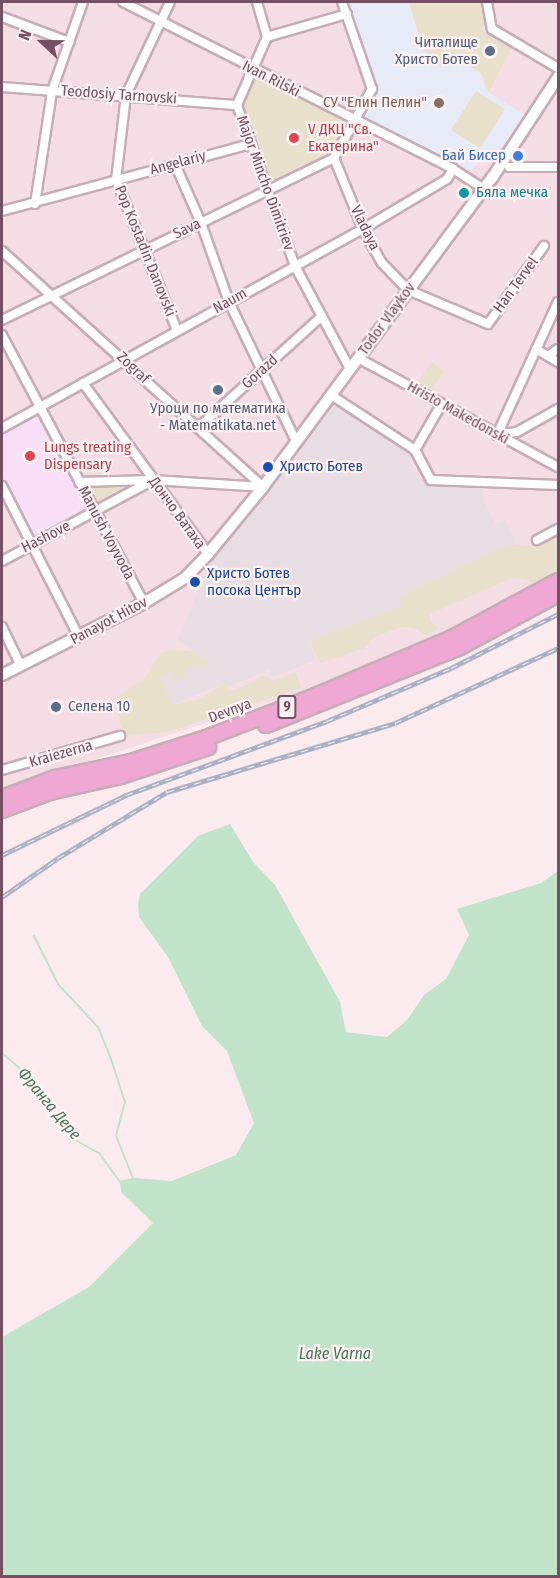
<!DOCTYPE html>
<html>
<head>
<meta charset="utf-8">
<style>
	body { margin:0 }
	#map { position:relative; width:560px; height:1578px; overflow:hidden; background:#fbebef; font-family:"Fira Sans Condensed",sans-serif }
	div>[style] { position:absolute }
	[style*='--x'] { left:calc(var(--x)*1px); top:calc(var(--y)*1px); width:calc(var(--w)*1px); rotate:calc(var(--a)*1deg) }
	.residential>* { inset:0; background:#f4dde4 }
	.industrial>* { inset:0; background:#e8dde2 }
	.education>* { inset:0; background:#e7ebf8 }
	.medical>* { inset:0; background:#f8dff7 }
	.green>* { inset:0; background:#e8e0ca }
	.water>* { inset:0; background:#c1e3ca }
	.stream>* { height:2px; margin:-1px; padding:0 1px; transform-origin:1px; border-radius:1px; background:#c1e3ca }
	.roads { filter:drop-shadow(2px 0 #c7acb7) drop-shadow(-2px 0 #c7acb7) drop-shadow(0 2px #c7acb7) drop-shadow(0 -2px #c7acb7) }
	.street>* { height:8px; margin:-4px; padding:0 4px; transform-origin:4px; border-radius:4px; background:#fff }
	.secondary>* { height:10px; margin:-5px; padding:0 5px; transform-origin:5px; border-radius:5px; background:#fff }
	.highway>* { height:14px; margin:-7px; padding:0 7px; transform-origin:7px; border-radius:7px; background:#efa8d3 }
	.rail>* { height:4.5px; margin-top:-2.25px; transform-origin:0; background:repeating-linear-gradient(90deg,#fef1f4 0 7px,#a9b2c5 0 14px); box-sizing:border-box; border-block:2px solid #a9b2c5 }
	.dots>* { width:16px; height:16px; translate:-50% -50%; box-sizing:border-box; border:3px solid #fef1f4; border-radius:50% }
	span { translate:-50% -50%; white-space:nowrap; text-align:center; line-height:1.15; -webkit-text-stroke:4.5px #fef1f4; paint-order:stroke }
	.shield-label span { padding:2px 4px; background:#fef1f4; border:2px solid; border-radius:4px; -webkit-text-stroke-width:0 }
	.shield-label { font-size:14px; color:#745062; font-weight:700 }
	.service-label { font-size:15px; color:#4e5e75 }
	.right { translate:-100% -50%; text-align:right }
	.left { translate:0 -50%; text-align:left }
	.street-label { font-size:15px; color:#745062 }
	.education-label { font-size:15px; color:#785e54 }
	.health-label { font-size:15px; color:#be3a42 }
	.shop-label { font-size:15px; color:#366cbe }
	.culture-label { font-size:15px; color:#0d838f }
	.transit-label { font-size:15px; color:#164399 }
	.water-label { font-size:16px; color:#457754; font-style:italic }
	.frame { position:absolute; inset:0; border:3px solid #745062; pointer-events:none }
	.north { position:absolute; left:12px; top:12px; width:60px; height:60px; -webkit-text-stroke:4px #fef1f4; paint-order:stroke; rotate:292deg; font-size:16px; font-weight:700; line-height:24px; text-align:center; color:#745062 }
	.north::after { content:''; display:block; margin:auto; width:21px; height:27px; background:#745062; clip-path:polygon(50% 0,100% 100%,50% 72%,0 100%) }
</style>
</head>
<body>
<div id="map">
	<div class="residential">
		<div style="clip-path:polygon(2px 2px,558px 2px,558px 574px,452px 630px,323px 685px,77px 765px,2px 795px)"></div>
	</div>
	<div class="industrial">
		<div style="clip-path:polygon(333px 401px,408px 454px,418px 479px,425px 479px,427px 485px,482px 488px,484px 502px,495px 524px,505px 520px,515px 541px,512px 545px,411px 591px,400px 600px,401px 606px,309px 641px,316px 660px,272px 677px,269px 670px,227px 687px,225px 683px,172px 705px,160px 677px,172px 672px,175px 679px,186px 669px,199px 664px,201px 668px,208px 663px,178px 639px,212px 559px,243px 525px)"></div>
	</div>
	<div class="education">
		<div style="clip-path:polygon(348px 2px,409px 2px,424px 52px,458px 59px,481px 73px,485px 90px,525px 115px,490px 163px,481px 157px,472px 171px,364px 117px,378px 89px)"></div>
	</div>
	<div class="medical">
		<div style="clip-path:polygon(38px 415px,88px 511px,34px 540px,2px 478px,2px 434px)"></div>
	</div>
	<div class="green">
		<div style="clip-path:polygon(409px 2px,482px 2px,487px 25px,479px 28px,511px 49px,489px 92px,481px 73px,458px 59px,442px 64px,424px 52px)"></div>
		<div style="clip-path:polygon(253px 70px,355px 120px,338px 154px,267px 190px,237px 105px)"></div>
		<div style="clip-path:polygon(476px 91px,505px 109px,480px 148px,451px 130px)"></div>
		<div style="clip-path:polygon(432px 362px,444px 371px,429px 393px,416px 384px)"></div>
		<div style="clip-path:polygon(153px 480px,95px 512px,79px 482px)"></div>
		<div style="clip-path:polygon(558px 532px,558px 569px,538px 582px,514px 577px,430px 614px,430px 621px,438px 628px,426px 636px,412px 627px,401px 627px,374px 637px,365px 648px,321px 663px,317px 658px,310px 641px,401px 606px,399px 600px,411px 591px,495px 551px,512px 545px,535px 546px,542px 539px)"></div>
		<div style="clip-path:polygon(170px 650px,192px 651px,208px 663px,201px 668px,199px 664px,187px 669px,188px 674px,175px 680px,172px 672px,160px 677px,172px 705px,201px 699px,225px 683px,229px 691px,247px 685px,262px 675px,274px 681px,296px 672px,301px 688px,168px 732px,124px 736px,113px 699px,144px 679px,161px 653px)"></div>
	</div>
	<div class="water">
		<div style="clip-path:polygon(230px 824px,253px 862px,275px 885px,340px 1002px,346px 1032px,387px 1037px,407px 1020px,424px 995px,446px 979px,469px 935px,457px 909px,541px 883px,558px 871px,558px 1576px,2px 1576px,2px 1337px,89px 1287px,153px 1223px,122px 1193px,119px 1181px,133px 1178px,172px 1181px,236px 1155px,254px 1123px,227px 1051px,202px 1026px,168px 957px,139px 917px,138px 904px,140px 894px,198px 836px)"></div>
	</div>
	<div class="stream">
		<div style="--x:34;--y:936;--w:54;--a:63.4"></div>
		<div style="--x:58;--y:984;--w:59;--a:47.1"></div>
		<div style="--x:98;--y:1027;--w:35;--a:68"></div>
		<div style="--x:111;--y:1059;--w:45;--a:72"></div>
		<div style="--x:125;--y:1102;--w:35;--a:105"></div>
		<div style="--x:116;--y:1136;--w:45;--a:68"></div>
		<div style="--x:2;--y:1053;--w:21;--a:41"></div>
		<div style="--x:18;--y:1067;--w:27;--a:59"></div>
		<div style="--x:32;--y:1090;--w:68;--a:48.6"></div>
		<div style="--x:77;--y:1141;--w:25;--a:29"></div>
		<div style="--x:99;--y:1153;--w:34;--a:54"></div>
	</div>
	<div class="roads">
		<div class="street">
			<div style="--x:123;--y:2;--w:370;--a:26.8"></div>
			<div style="--x:453;--y:169;--w:37;--a:33"></div>
			<div style="--x:170;--y:2;--w:103;--a:115.3"></div>
			<div style="--x:126;--y:95;--w:86;--a:96.7"></div>
			<div style="--x:116;--y:180;--w:162;--a:67.9"></div>
			<div style="--x:257;--y:2;--w:36;--a:74"></div>
			<div style="--x:487;--y:2;--w:27;--a:80"></div>
			<div style="--x:492;--y:29;--w:77;--a:30.6"></div>
			<div style="--x:347;--y:14;--w:83;--a:164"></div>
			<div style="--x:267;--y:37;--w:74;--a:113.8"></div>
			<div style="--x:237;--y:105;--w:171;--a:70.2"></div>
			<div style="--x:295;--y:266;--w:117;--a:61.9"></div>
			<div style="--x:2;--y:17;--w:72;--a:20.5"></div>
			<div style="--x:2;--y:87;--w:236;--a:4.4"></div>
			<div style="--x:334;--y:158;--w:77;--a:67.8"></div>
			<div style="--x:363;--y:229;--w:39;--a:61"></div>
			<div style="--x:382;--y:263;--w:37;--a:46"></div>
			<div style="--x:408;--y:290;--w:87;--a:23"></div>
			<div style="--x:488;--y:324;--w:96;--a:-54.3"></div>
			<div style="--x:175;--y:164;--w:64;--a:66.2"></div>
			<div style="--x:201;--y:223;--w:84;--a:70.5"></div>
			<div style="--x:229;--y:302;--w:154;--a:64.3"></div>
			<div style="--x:509;--y:167;--w:49;--a:0"></div>
			<div style="--x:35;--y:204;--w:114;--a:-81.4"></div>
			<div style="--x:52;--y:91;--w:94;--a:-70.8"></div>
			<div style="--x:2;--y:211;--w:258;--a:-15.1"></div>
			<div style="--x:2;--y:251;--w:352;--a:42.1"></div>
			<div style="--x:2;--y:320;--w:369;--a:-26"></div>
			<div style="--x:334;--y:158;--w:79;--a:-61.2"></div>
			<div style="--x:372;--y:89;--w:92;--a:-109"></div>
			<div style="--x:2;--y:335;--w:303;--a:62.1"></div>
			<div style="--x:536;--y:349;--w:26;--a:31"></div>
			<div style="--x:549;--y:355;--w:11;--a:-34"></div>
			<div style="--x:358;--y:358;--w:228;--a:28.6"></div>
			<div style="--x:83;--y:383;--w:212;--a:53.8"></div>
			<div style="--x:331;--y:395;--w:100;--a:33.2"></div>
			<div style="--x:415;--y:450;--w:34;--a:62"></div>
			<div style="--x:431;--y:480;--w:127;--a:2.3"></div>
			<div style="--x:2;--y:428;--w:412;--a:-28.9"></div>
			<div style="--x:363;--y:229;--w:98;--a:-30.8"></div>
			<div style="--x:447;--y:179;--w:12;--a:-59"></div>
			<div style="--x:198;--y:428;--w:167;--a:-42.1"></div>
			<div style="--x:497;--y:435;--w:146;--a:-65.4"></div>
			<div style="--x:497;--y:435;--w:20;--a:-9"></div>
			<div style="--x:517;--y:432;--w:47;--a:-29.3"></div>
			<div style="--x:415;--y:450;--w:52;--a:-60"></div>
			<div style="--x:79;--y:482;--w:74;--a:-1.5"></div>
			<div style="--x:153;--y:480;--w:110;--a:3.6"></div>
			<div style="--x:2;--y:486;--w:169;--a:63"></div>
			<div style="--x:537;--y:540;--w:24;--a:-28"></div>
			<div style="--x:2;--y:561;--w:169;--a:-28.2"></div>
			<div style="--x:2;--y:627;--w:43;--a:64"></div>
			<div style="--x:2;--y:770;--w:123;--a:-16.1"></div>
		</div>
		<div class="secondary">
			<div style="--x:2;--y:675;--w:159;--a:-26.9"></div>
			<div style="--x:144;--y:603;--w:48;--a:-31.4"></div>
			<div style="--x:185;--y:578;--w:33;--a:-46"></div>
			<div style="--x:208;--y:554;--w:87;--a:-50.6"></div>
			<div style="--x:263;--y:487;--w:385;--a:-53.5"></div>
			<div style="--x:492;--y:178;--w:121;--a:-56.8"></div>
		</div>
		<div class="highway">
			<div style="--x:266;--y:725;--w:209;--a:-21.9"></div>
			<div style="--x:460;--y:647;--w:111;--a:-28.4"></div>
			<div style="--x:2;--y:798;--w:57;--a:-20.7"></div>
			<div style="--x:55;--y:778;--w:78;--a:-11.9"></div>
			<div style="--x:131;--y:762;--w:79;--a:-17.7"></div>
			<div style="--x:206;--y:738;--w:120;--a:-21"></div>
			<div style="--x:318;--y:695;--w:146;--a:-23"></div>
			<div style="--x:452;--y:638;--w:120;--a:-28.3"></div>
			<div style="--x:2;--y:810;--w:51;--a:-20.6"></div>
			<div style="--x:50;--y:792;--w:73;--a:-12.7"></div>
			<div style="--x:121;--y:776;--w:92;--a:-18.4"></div>
		</div>
	</div>
	<div class="rail">
		<div style="--x:2;--y:855;--w:138;--a:-25.8"></div>
		<div style="--x:126;--y:795;--w:214;--a:-20.2"></div>
		<div style="--x:327;--y:721;--w:135;--a:-23.1"></div>
		<div style="--x:451;--y:668;--w:120;--a:-26.8"></div>
		<div style="--x:2;--y:897;--w:68;--a:-34.9"></div>
		<div style="--x:58;--y:858;--w:127;--a:-31.2"></div>
		<div style="--x:167;--y:792;--w:238;--a:-16.8"></div>
		<div style="--x:395;--y:723;--w:179;--a:-24.7"></div>
	</div>
	<div class="dots">
		<div style="left:490px;top:51px;background:#5c6f8a"></div>
		<div style="left:439px;top:103px;background:#8d6e63"></div>
		<div style="left:294px;top:138px;background:#e0444e"></div>
		<div style="left:518px;top:156px;background:#3f7fe0"></div>
		<div style="left:464px;top:193px;background:#0f9aa8"></div>
		<div style="left:218px;top:390px;background:#5c6f8a"></div>
		<div style="left:30px;top:456px;background:#e0444e"></div>
		<div style="left:268px;top:467px;background:#1a4fb4"></div>
		<div style="left:195px;top:582px;background:#1a4fb4"></div>
		<div style="left:56px;top:707px;background:#5c6f8a"></div>
	</div>
	<div class="shield-label">
		<span style="left:287px;top:707px">9</span>
	</div>
	<div class="service-label">
		<span class="right" style="left:478px;top:51px">Читалище<br>Христо Ботев</span>
		<span style="left:218px;top:417px">Уроци по математика<br>- Matematikata.net</span>
		<span class="left" style="left:68px;top:707px">Селена 10</span>
	</div>
	<div class="street-label">
		<span style="left:271px;top:79px;rotate:27deg">Ivan Rilski</span>
		<span style="left:119px;top:95px;rotate:4deg">Teodosiy Tarnovski</span>
		<span style="left:178px;top:163px;rotate:-15deg">Angelariy</span>
		<span style="left:265px;top:183px;rotate:70deg">Major Mincho Dimitriev</span>
		<span style="left:365px;top:228px;rotate:64deg">Vladaya</span>
		<span style="left:187px;top:229px;rotate:-25deg">Sava</span>
		<span style="left:145px;top:251px;rotate:68deg">Pop Kostadin Danovski</span>
		<span style="left:516px;top:285px;rotate:-54deg">Han Tervel</span>
		<span style="left:230px;top:301px;rotate:-29deg">Naum</span>
		<span style="left:387px;top:319px;rotate:-54deg">Todor Vlaykov</span>
		<span style="left:133px;top:368px;rotate:43deg">Zograf</span>
		<span style="left:260px;top:372px;rotate:-42deg">Gorazd</span>
		<span style="left:458px;top:413px;rotate:29deg">Hristo Makedonski</span>
		<span style="left:177px;top:513px;rotate:54deg">Дончо Ватаха</span>
		<span style="left:106px;top:533px;rotate:62deg">Manush Voyvoda</span>
		<span style="left:46px;top:537px;rotate:-27deg">Hashove</span>
		<span style="left:109px;top:621px;rotate:-28deg">Panayot Hitov</span>
		<span style="left:230px;top:711px;rotate:-21deg">Devnya</span>
		<span style="left:61px;top:754px;rotate:-16deg">Kraiezerna</span>
	</div>
	<div class="education-label">
		<span class="right" style="left:427px;top:103px">СУ "Елин Пелин"</span>
	</div>
	<div class="health-label">
		<span class="left" style="left:308px;top:138px">V ДКЦ "Св.<br>Екатерина"</span>
		<span class="left" style="left:44px;top:456px">Lungs treating<br>Dispensary</span>
	</div>
	<div class="shop-label">
		<span class="right" style="left:506px;top:156px">Бай Бисер</span>
	</div>
	<div class="culture-label">
		<span class="left" style="left:476px;top:193px">Бяла мечка</span>
	</div>
	<div class="transit-label">
		<span class="left" style="left:280px;top:467px">Христо Ботев</span>
		<span class="left" style="left:207px;top:582px">Христо Ботев<br>посока Център</span>
	</div>
	<div class="water-label">
		<span style="left:49px;top:1104px;rotate:50deg">Франга Дере</span>
		<span style="left:335px;top:1354px">Lake Varna</span>
	</div>
	<div class="frame"></div>
	<div class="north">N</div>
</div>
</body>
</html>
